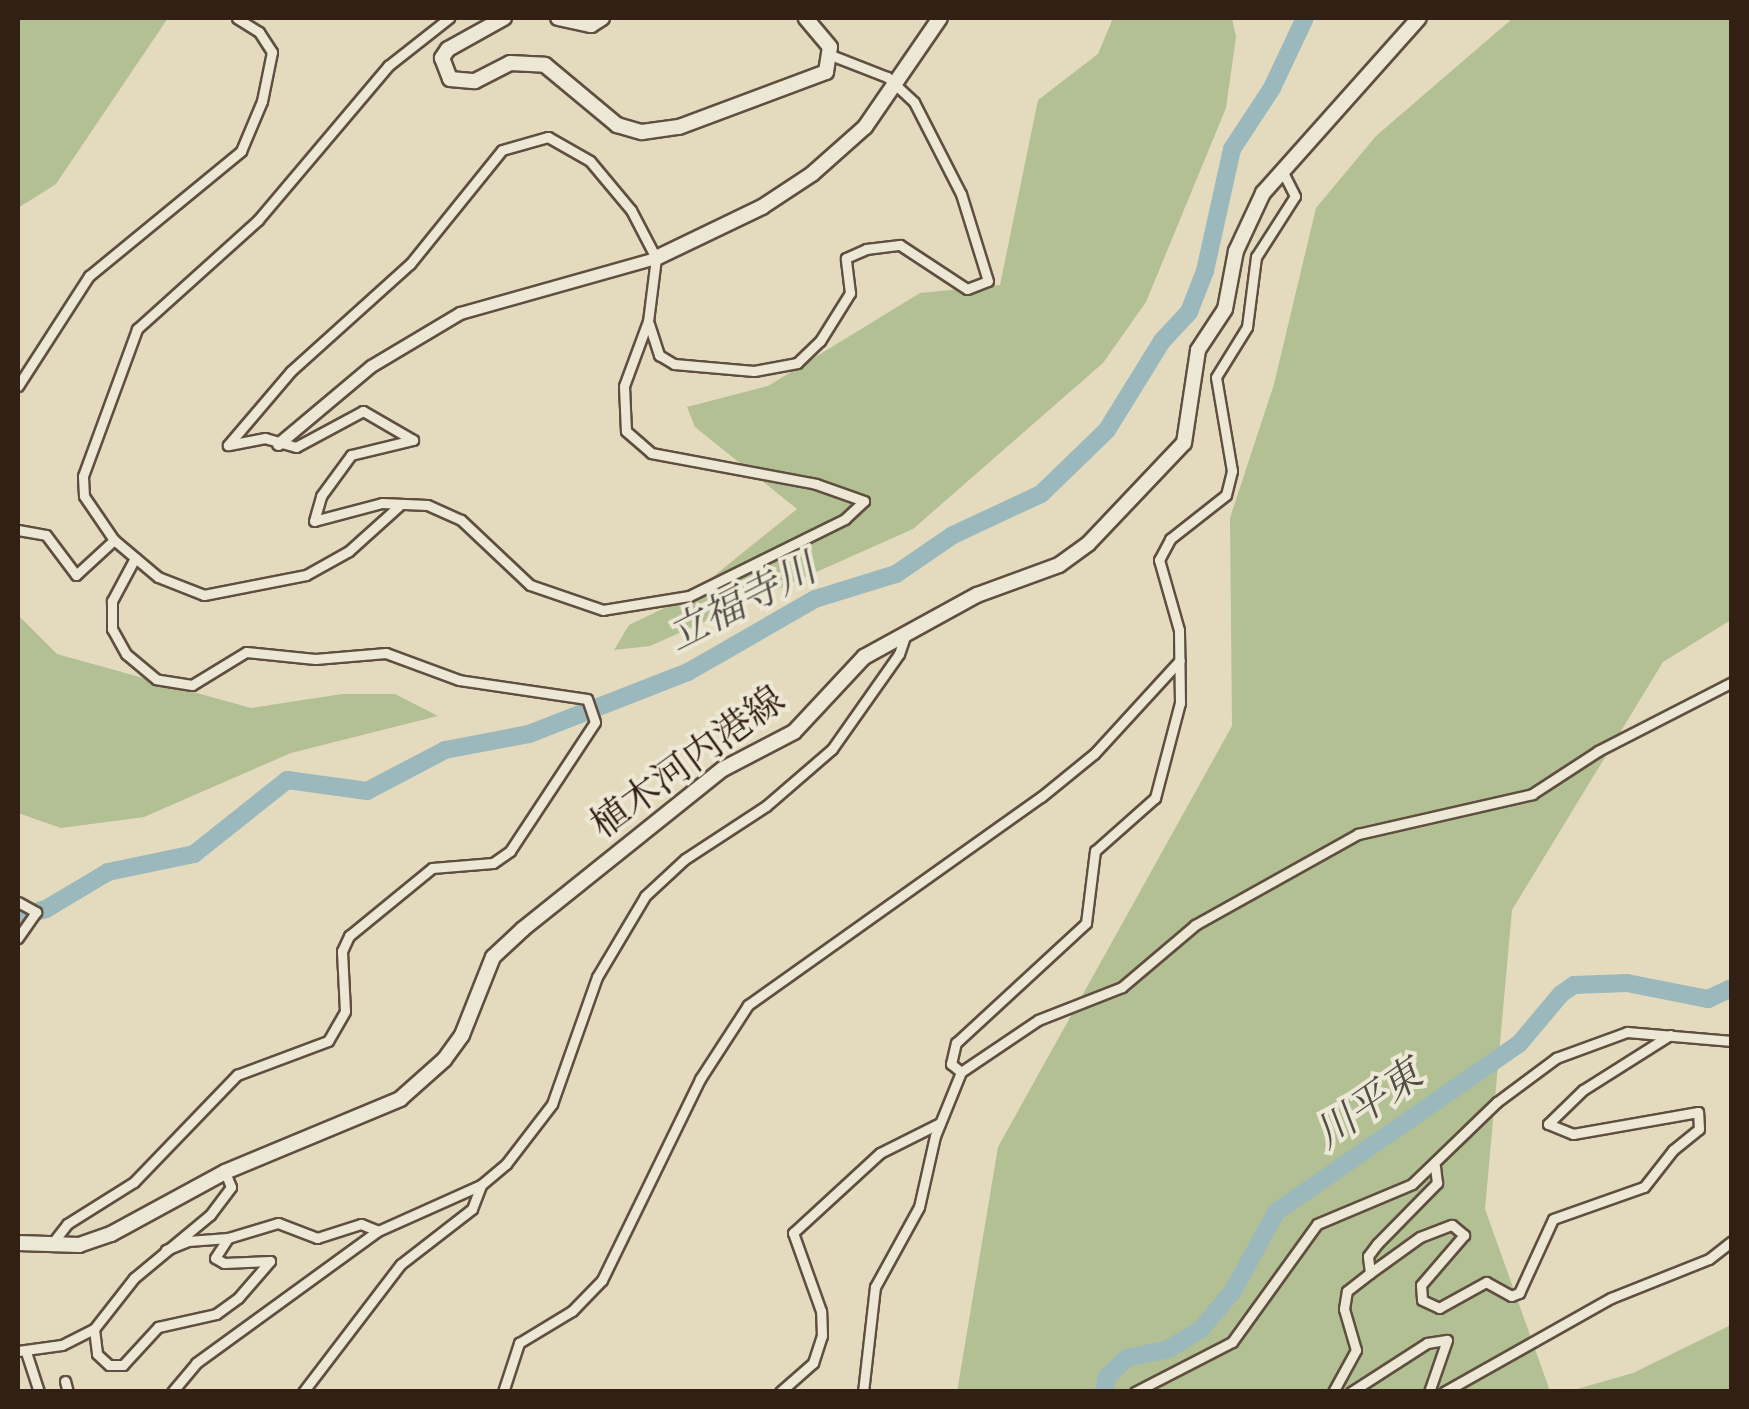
<!DOCTYPE html>
<html>
<head>
<meta charset="utf-8">
<style>
	body { margin:0 }
	#map { position:relative; width:1749px; height:1409px; overflow:hidden; background:#e4dbbf; font-family:Cardo,"Noto Serif JP",serif }
	div>[style] { position:absolute }
	[style*='--x'] { left:calc(var(--x)*1px); top:calc(var(--y)*1px); width:calc(var(--w)*1px); rotate:calc(var(--a)*1deg) }
	.green>* { inset:0; background:#b3c093 }
	.river>* { height:18px; margin:-9px; padding:0 9px; transform-origin:9px; border-radius:9px; background:#9bb8bd }
	.roads { filter:drop-shadow(2px 0 #5f4f40) drop-shadow(-2px 0 #5f4f40) drop-shadow(0 2px #5f4f40) drop-shadow(0 -2px #5f4f40) }
	.minor>* { height:9px; margin:-4.5px; padding:0 4.5px; transform-origin:4.5px; border-radius:4.5px; background:#ede8d5 }
	.tertiary>* { height:11px; margin:-5.5px; padding:0 5.5px; transform-origin:5.5px; border-radius:5.5px; background:#ede8d5 }
	.secondary>* { height:14px; margin:-7px; padding:0 7px; transform-origin:7px; border-radius:7px; background:#ede8d5 }
	span { translate:-50% -50%; white-space:nowrap; text-align:center; line-height:1.15; -webkit-text-stroke:8px #ede8d5; paint-order:stroke }
	.street-label { font-size:38px; color:#332015 }
	.water-label { font-size:40px; color:#524e47; font-style:italic }
	.frame { position:absolute; inset:0; border:20px solid #332015; pointer-events:none }
</style>
</head>
<body>
<div id="map">
	<div class="green">
		<div style="clip-path:polygon(18px 18px,168px 18px,56px 184px,18px 208px)"></div>
		<div style="clip-path:polygon(1113px 18px,1232px 18px,1236px 37px,1226px 108px,1146px 302px,1103px 363px,913px 529px,650px 646px,614px 650px,629px 625px,689px 596px,797px 509px,695px 427px,687px 407px,768px 386px,920px 293px,1000px 285px,1038px 100px,1098px 54px)"></div>
		<div style="clip-path:polygon(1513px 18px,1731px 18px,1731px 620px,1663px 662px,1512px 910px,1485px 1209px,1550px 1391px,957px 1392px,998px 1147px,1232px 726px,1230px 518px,1274px 384px,1316px 208px,1376px 136px)"></div>
		<div style="clip-path:polygon(18px 615px,57px 654px,251px 708px,342px 694px,395px 694px,438px 716px,291px 753px,144px 817px,61px 828px,18px 813px)"></div>
		<div style="clip-path:polygon(1731px 1325px,1731px 1391px,1570px 1391px,1633px 1373px)"></div>
	</div>
	<div class="river">
		<div style="--x:18;--y:917;--w:29;--a:-16"></div>
		<div style="--x:46;--y:909;--w:72;--a:-30.8"></div>
		<div style="--x:108;--y:872;--w:88;--a:-11.8"></div>
		<div style="--x:194;--y:854;--w:119;--a:-38.5"></div>
		<div style="--x:287;--y:780;--w:81;--a:7.8"></div>
		<div style="--x:367;--y:791;--w:88;--a:-27.7"></div>
		<div style="--x:445;--y:750;--w:86;--a:-10.8"></div>
		<div style="--x:529;--y:734;--w:171;--a:-21.3"></div>
		<div style="--x:688;--y:672;--w:146;--a:-29.9"></div>
		<div style="--x:815;--y:599;--w:85;--a:-17.2"></div>
		<div style="--x:896;--y:574;--w:69;--a:-34.4"></div>
		<div style="--x:953;--y:535;--w:97;--a:-25"></div>
		<div style="--x:1041;--y:494;--w:92;--a:-44.1"></div>
		<div style="--x:1107;--y:430;--w:105;--a:-58.3"></div>
		<div style="--x:1162;--y:341;--w:40;--a:-47"></div>
		<div style="--x:1189;--y:312;--w:44;--a:-68.7"></div>
		<div style="--x:1205;--y:271;--w:125;--a:-77.5"></div>
		<div style="--x:1232;--y:149;--w:73;--a:-56.7"></div>
		<div style="--x:1272;--y:88;--w:77;--a:-64.8"></div>
		<div style="--x:1104;--y:1392;--w:15;--a:-79"></div>
		<div style="--x:1107;--y:1377;--w:28;--a:-44"></div>
		<div style="--x:1127;--y:1358;--w:43;--a:-12.1"></div>
		<div style="--x:1169;--y:1349;--w:38;--a:-32"></div>
		<div style="--x:1201;--y:1329;--w:50;--a:-49.9"></div>
		<div style="--x:1233;--y:1291;--w:90;--a:-61.4"></div>
		<div style="--x:1276;--y:1212;--w:295;--a:-34.7"></div>
		<div style="--x:1519;--y:1044;--w:65;--a:-50"></div>
		<div style="--x:1561;--y:994;--w:16;--a:-35"></div>
		<div style="--x:1574;--y:985;--w:53;--a:-2.2"></div>
		<div style="--x:1627;--y:983;--w:83;--a:11.2"></div>
		<div style="--x:1708;--y:999;--w:26;--a:-25"></div>
	</div>
	<div class="roads">
		<div class="minor">
			<div style="--x:548;--y:137;--w:48;--a:29.7"></div>
			<div style="--x:590;--y:161;--w:64;--a:50.1"></div>
			<div style="--x:631;--y:210;--w:54;--a:62.5"></div>
			<div style="--x:656;--y:258;--w:64;--a:97.2"></div>
			<div style="--x:648;--y:321;--w:69;--a:110.3"></div>
			<div style="--x:624;--y:386;--w:45;--a:87.5"></div>
			<div style="--x:626;--y:431;--w:33;--a:41"></div>
			<div style="--x:651;--y:453;--w:168;--a:10.6"></div>
			<div style="--x:816;--y:484;--w:51;--a:19.5"></div>
			<div style="--x:864;--y:501;--w:26;--a:137"></div>
			<div style="--x:845;--y:519;--w:174;--a:153.7"></div>
			<div style="--x:689;--y:596;--w:87;--a:170.8"></div>
			<div style="--x:603;--y:610;--w:77;--a:-161.1"></div>
			<div style="--x:530;--y:585;--w:95;--a:-136.7"></div>
			<div style="--x:461;--y:520;--w:37;--a:-156"></div>
			<div style="--x:427;--y:505;--w:45;--a:-177.5"></div>
			<div style="--x:382;--y:503;--w:70;--a:165.2"></div>
			<div style="--x:314;--y:521;--w:26;--a:-74"></div>
			<div style="--x:321;--y:496;--w:51;--a:-53.8"></div>
			<div style="--x:351;--y:455;--w:64;--a:-13.6"></div>
			<div style="--x:413;--y:440;--w:58;--a:-149.9"></div>
			<div style="--x:363;--y:411;--w:76;--a:151.8"></div>
			<div style="--x:296;--y:447;--w:32;--a:-164"></div>
			<div style="--x:265;--y:438;--w:38;--a:169"></div>
			<div style="--x:228;--y:445;--w:97;--a:-49.6"></div>
			<div style="--x:291;--y:371;--w:160;--a:-42"></div>
			<div style="--x:410;--y:264;--w:146;--a:-51.1"></div>
			<div style="--x:502;--y:150;--w:48;--a:-15.8"></div>
			<div style="--x:649;--y:324;--w:33;--a:72"></div>
			<div style="--x:659;--y:355;--w:17;--a:31"></div>
			<div style="--x:674;--y:364;--w:80;--a:5"></div>
			<div style="--x:754;--y:371;--w:44;--a:-10.5"></div>
			<div style="--x:797;--y:363;--w:32;--a:-44"></div>
			<div style="--x:820;--y:341;--w:57;--a:-58"></div>
			<div style="--x:850;--y:293;--w:35;--a:-97"></div>
			<div style="--x:846;--y:258;--w:22;--a:-24"></div>
			<div style="--x:866;--y:249;--w:34;--a:-7"></div>
			<div style="--x:900;--y:245;--w:80;--a:33.3"></div>
			<div style="--x:967;--y:289;--w:22;--a:-21"></div>
			<div style="--x:988;--y:281;--w:91;--a:-107.2"></div>
			<div style="--x:961;--y:194;--w:103;--a:-117.1"></div>
			<div style="--x:914;--y:102;--w:37;--a:-137"></div>
			<div style="--x:887;--y:77;--w:58;--a:-158.7"></div>
			<div style="--x:18;--y:386;--w:131;--a:-57.2"></div>
			<div style="--x:89;--y:276;--w:197;--a:-39.4"></div>
			<div style="--x:241;--y:151;--w:54;--a:-67.2"></div>
			<div style="--x:262;--y:101;--w:50;--a:-78.5"></div>
			<div style="--x:272;--y:52;--w:24;--a:-123"></div>
			<div style="--x:259;--y:32;--w:26;--a:-148"></div>
			<div style="--x:400;--y:505;--w:69;--a:138"></div>
			<div style="--x:349;--y:551;--w:49;--a:150.8"></div>
			<div style="--x:306;--y:575;--w:104;--a:168.9"></div>
			<div style="--x:204;--y:595;--w:49;--a:-158.6"></div>
			<div style="--x:158;--y:577;--w:57;--a:-139.9"></div>
			<div style="--x:114;--y:540;--w:53;--a:-124.3"></div>
			<div style="--x:84;--y:496;--w:20;--a:-93"></div>
			<div style="--x:83;--y:476;--w:157;--a:-69.8"></div>
			<div style="--x:137;--y:329;--w:163;--a:-42"></div>
			<div style="--x:258;--y:220;--w:202;--a:-49.8"></div>
			<div style="--x:388;--y:66;--w:78;--a:-38.2"></div>
			<div style="--x:18;--y:530;--w:28;--a:10"></div>
			<div style="--x:46;--y:535;--w:50;--a:53.1"></div>
			<div style="--x:76;--y:575;--w:52;--a:-42.6"></div>
			<div style="--x:18;--y:902;--w:21;--a:29"></div>
			<div style="--x:36;--y:912;--w:32;--a:125"></div>
			<div style="--x:961;--y:1072;--w:13;--a:-141"></div>
			<div style="--x:951;--y:1064;--w:22;--a:-77"></div>
			<div style="--x:956;--y:1043;--w:177;--a:-42.7"></div>
			<div style="--x:1086;--y:923;--w:73;--a:-82.9"></div>
			<div style="--x:1095;--y:851;--w:80;--a:-41.5"></div>
			<div style="--x:1155;--y:798;--w:98;--a:-75.3"></div>
			<div style="--x:1180;--y:703;--w:73;--a:-90.8"></div>
			<div style="--x:1179;--y:630;--w:73;--a:-105.9"></div>
			<div style="--x:1159;--y:560;--w:24;--a:-62"></div>
			<div style="--x:1170;--y:539;--w:71;--a:-38.2"></div>
			<div style="--x:1226;--y:495;--w:25;--a:-76"></div>
			<div style="--x:1232;--y:471;--w:95;--a:-99.7"></div>
			<div style="--x:1216;--y:377;--w:59;--a:-58.2"></div>
			<div style="--x:1247;--y:327;--w:71;--a:-82.7"></div>
			<div style="--x:1256;--y:257;--w:72;--a:-57.4"></div>
			<div style="--x:1295;--y:196;--w:29;--a:-117"></div>
			<div style="--x:228;--y:1238;--w:52;--a:-16.7"></div>
			<div style="--x:278;--y:1223;--w:42;--a:21"></div>
			<div style="--x:317;--y:1238;--w:46;--a:-17.7"></div>
			<div style="--x:361;--y:1224;--w:18;--a:22"></div>
			<div style="--x:50;--y:1246;--w:28;--a:-52"></div>
			<div style="--x:67;--y:1224;--w:79;--a:-32.1"></div>
			<div style="--x:134;--y:1182;--w:149;--a:-46.1"></div>
			<div style="--x:237;--y:1075;--w:97;--a:-20.5"></div>
			<div style="--x:328;--y:1041;--w:34;--a:-60"></div>
			<div style="--x:345;--y:1011;--w:60;--a:-92.9"></div>
			<div style="--x:342;--y:951;--w:17;--a:-65"></div>
			<div style="--x:349;--y:936;--w:107;--a:-39.3"></div>
			<div style="--x:432;--y:868;--w:61;--a:-4.7"></div>
			<div style="--x:493;--y:863;--w:21;--a:-35"></div>
			<div style="--x:510;--y:851;--w:154;--a:-56.6"></div>
			<div style="--x:595;--y:722;--w:24;--a:-109"></div>
			<div style="--x:587;--y:699;--w:129;--a:-171.6"></div>
			<div style="--x:459;--y:680;--w:78;--a:-159.7"></div>
			<div style="--x:386;--y:653;--w:71;--a:175.2"></div>
			<div style="--x:315;--y:659;--w:69;--a:-174.2"></div>
			<div style="--x:246;--y:652;--w:63;--a:148.6"></div>
			<div style="--x:192;--y:685;--w:36;--a:-171"></div>
			<div style="--x:156;--y:679;--w:39;--a:-140"></div>
			<div style="--x:126;--y:654;--w:29;--a:-119"></div>
			<div style="--x:112;--y:629;--w:28;--a:-90"></div>
			<div style="--x:112;--y:601;--w:49;--a:-61.9"></div>
			<div style="--x:1370;--y:1273;--w:17;--a:-97"></div>
			<div style="--x:1368;--y:1256;--w:15;--a:-53"></div>
			<div style="--x:1377;--y:1244;--w:86;--a:-45.5"></div>
			<div style="--x:1437;--y:1183;--w:17;--a:-97"></div>
			<div style="--x:94;--y:1329;--w:25;--a:83"></div>
			<div style="--x:97;--y:1354;--w:16;--a:43"></div>
			<div style="--x:109;--y:1365;--w:14;--a:0"></div>
			<div style="--x:123;--y:1365;--w:52;--a:-47.4"></div>
			<div style="--x:158;--y:1327;--w:59;--a:-12.6"></div>
			<div style="--x:216;--y:1314;--w:27;--a:-36"></div>
			<div style="--x:238;--y:1298;--w:49;--a:-49.1"></div>
			<div style="--x:270;--y:1261;--w:46;--a:177.5"></div>
			<div style="--x:224;--y:1263;--w:10;--a:-151"></div>
			<div style="--x:215;--y:1258;--w:24;--a:-57"></div>
			<div style="--x:228;--y:1238;--w:40;--a:175.7"></div>
			<div style="--x:188;--y:1241;--w:24;--a:158"></div>
			<div style="--x:18;--y:1351;--w:44;--a:-7.8"></div>
			<div style="--x:62;--y:1345;--w:36;--a:-27"></div>
			<div style="--x:94;--y:1329;--w:65;--a:-51.9"></div>
			<div style="--x:134;--y:1278;--w:99;--a:-39.7"></div>
			<div style="--x:210;--y:1215;--w:35;--a:-53"></div>
			<div style="--x:231;--y:1187;--w:16;--a:-112"></div>
			<div style="--x:26;--y:1352;--w:42;--a:72"></div>
			<div style="--x:65;--y:1381;--w:11;--a:75"></div>
			<div style="--x:172;--y:1392;--w:38;--a:-50"></div>
			<div style="--x:196;--y:1363;--w:225;--a:-36"></div>
			<div style="--x:378;--y:1231;--w:113;--a:-24.1"></div>
			<div style="--x:481;--y:1185;--w:33;--a:-40"></div>
			<div style="--x:506;--y:1164;--w:76;--a:-52.5"></div>
			<div style="--x:552;--y:1104;--w:135;--a:-70.5"></div>
			<div style="--x:597;--y:977;--w:94;--a:-59.3"></div>
			<div style="--x:645;--y:896;--w:54;--a:-42.8"></div>
			<div style="--x:685;--y:859;--w:97;--a:-33.2"></div>
			<div style="--x:766;--y:806;--w:87;--a:-40.8"></div>
			<div style="--x:832;--y:749;--w:116;--a:-54.8"></div>
			<div style="--x:899;--y:654;--w:21;--a:-71"></div>
			<div style="--x:303;--y:1392;--w:161;--a:-52.6"></div>
			<div style="--x:401;--y:1264;--w:90;--a:-37.8"></div>
			<div style="--x:472;--y:1209;--w:26;--a:-69"></div>
			<div style="--x:503;--y:1392;--w:52;--a:-71.9"></div>
			<div style="--x:519;--y:1343;--w:62;--a:-31.1"></div>
			<div style="--x:572;--y:1311;--w:43;--a:-45.9"></div>
			<div style="--x:602;--y:1280;--w:224;--a:-64"></div>
			<div style="--x:700;--y:1079;--w:88;--a:-57"></div>
			<div style="--x:748;--y:1005;--w:359;--a:-35.4"></div>
			<div style="--x:1041;--y:797;--w:68;--a:-39.1"></div>
			<div style="--x:1094;--y:754;--w:127;--a:-47.5"></div>
			<div style="--x:780;--y:1392;--w:44;--a:-41.3"></div>
			<div style="--x:813;--y:1363;--w:28;--a:-72"></div>
			<div style="--x:822;--y:1336;--w:25;--a:-92"></div>
			<div style="--x:821;--y:1311;--w:83;--a:-109.7"></div>
			<div style="--x:793;--y:1233;--w:118;--a:-42.6"></div>
			<div style="--x:880;--y:1153;--w:67;--a:-26.6"></div>
			<div style="--x:863;--y:1392;--w:106;--a:-83.5"></div>
			<div style="--x:875;--y:1287;--w:91;--a:-61.2"></div>
			<div style="--x:919;--y:1207;--w:73;--a:-77.3"></div>
			<div style="--x:935;--y:1136;--w:69;--a:-67.9"></div>
			<div style="--x:961;--y:1072;--w:93;--a:-34"></div>
			<div style="--x:1038;--y:1020;--w:90;--a:-21.4"></div>
			<div style="--x:1122;--y:987;--w:96;--a:-40.3"></div>
			<div style="--x:1195;--y:925;--w:187;--a:-29.2"></div>
			<div style="--x:1358;--y:834;--w:179;--a:-12.9"></div>
			<div style="--x:1532;--y:794;--w:79;--a:-33.1"></div>
			<div style="--x:1598;--y:751;--w:151;--a:-27.2"></div>
			<div style="--x:1135;--y:1392;--w:109;--a:-27.3"></div>
			<div style="--x:1232;--y:1342;--w:145;--a:-54.2"></div>
			<div style="--x:1317;--y:1224;--w:103;--a:-22.8"></div>
			<div style="--x:1412;--y:1184;--w:118;--a:-44"></div>
			<div style="--x:1497;--y:1102;--w:74;--a:-36.7"></div>
			<div style="--x:1556;--y:1058;--w:76;--a:-20.1"></div>
			<div style="--x:1627;--y:1032;--w:105;--a:4.9"></div>
			<div style="--x:1333;--y:1392;--w:48;--a:-61.3"></div>
			<div style="--x:1356;--y:1350;--w:43;--a:-106.3"></div>
			<div style="--x:1344;--y:1309;--w:18;--a:-81"></div>
			<div style="--x:1347;--y:1291;--w:29;--a:-38"></div>
			<div style="--x:1370;--y:1273;--w:62;--a:-35.8"></div>
			<div style="--x:1420;--y:1237;--w:34;--a:-21"></div>
			<div style="--x:1452;--y:1225;--w:16;--a:40"></div>
			<div style="--x:1464;--y:1235;--w:66;--a:130.7"></div>
			<div style="--x:1421;--y:1285;--w:15;--a:86"></div>
			<div style="--x:1422;--y:1300;--w:19;--a:25"></div>
			<div style="--x:1439;--y:1308;--w:54;--a:-29"></div>
			<div style="--x:1486;--y:1282;--w:29;--a:29"></div>
			<div style="--x:1511;--y:1296;--w:9;--a:-21"></div>
			<div style="--x:1519;--y:1293;--w:81;--a:-65.3"></div>
			<div style="--x:1553;--y:1219;--w:96;--a:-19.4"></div>
			<div style="--x:1644;--y:1187;--w:47;--a:-51.9"></div>
			<div style="--x:1673;--y:1150;--w:33;--a:-39"></div>
			<div style="--x:1699;--y:1129;--w:17;--a:-93"></div>
			<div style="--x:1698;--y:1112;--w:127;--a:170"></div>
			<div style="--x:1573;--y:1134;--w:27;--a:-158"></div>
			<div style="--x:1548;--y:1124;--w:49;--a:-44.2"></div>
			<div style="--x:1583;--y:1090;--w:103;--a:-32.3"></div>
			<div style="--x:1351;--y:1392;--w:90;--a:-32.8"></div>
			<div style="--x:1427;--y:1343;--w:20;--a:-9"></div>
			<div style="--x:1447;--y:1340;--w:55;--a:109.1"></div>
			<div style="--x:1444;--y:1392;--w:192;--a:-29.4"></div>
			<div style="--x:1611;--y:1298;--w:105;--a:-21.7"></div>
			<div style="--x:1709;--y:1259;--w:29;--a:-38"></div>
		</div>
		<div class="tertiary">
			<div style="--x:278;--y:444;--w:121;--a:-40"></div>
			<div style="--x:371;--y:366;--w:104;--a:-30.8"></div>
			<div style="--x:460;--y:313;--w:204;--a:-15.7"></div>
		</div>
		<div class="secondary">
			<div style="--x:504;--y:18;--w:64;--a:151"></div>
			<div style="--x:448;--y:49;--w:11;--a:124"></div>
			<div style="--x:442;--y:58;--w:22;--a:69"></div>
			<div style="--x:450;--y:79;--w:25;--a:5"></div>
			<div style="--x:475;--y:81;--w:39;--a:-27"></div>
			<div style="--x:510;--y:63;--w:35;--a:3"></div>
			<div style="--x:545;--y:65;--w:94;--a:39.8"></div>
			<div style="--x:617;--y:125;--w:26;--a:16"></div>
			<div style="--x:642;--y:132;--w:37;--a:-8"></div>
			<div style="--x:679;--y:127;--w:157;--a:-20.5"></div>
			<div style="--x:826;--y:72;--w:25;--a:-81"></div>
			<div style="--x:830;--y:47;--w:38;--a:-130"></div>
			<div style="--x:558;--y:18;--w:34;--a:12"></div>
			<div style="--x:591;--y:25;--w:13;--a:-32"></div>
			<div style="--x:656;--y:258;--w:118;--a:-25.7"></div>
			<div style="--x:762;--y:207;--w:60;--a:-33.4"></div>
			<div style="--x:812;--y:174;--w:71;--a:-41.6"></div>
			<div style="--x:865;--y:127;--w:132;--a:-55.5"></div>
			<div style="--x:18;--y:1243;--w:61;--a:1.9"></div>
			<div style="--x:79;--y:1245;--w:34;--a:-19"></div>
			<div style="--x:111;--y:1234;--w:130;--a:-28.5"></div>
			<div style="--x:225;--y:1172;--w:190;--a:-22.6"></div>
			<div style="--x:400;--y:1099;--w:59;--a:-41.6"></div>
			<div style="--x:444;--y:1060;--w:31;--a:-54"></div>
			<div style="--x:462;--y:1035;--w:84;--a:-68.3"></div>
			<div style="--x:493;--y:957;--w:41;--a:-43"></div>
			<div style="--x:523;--y:929;--w:256;--a:-38.7"></div>
			<div style="--x:723;--y:769;--w:80;--a:-27.5"></div>
			<div style="--x:794;--y:732;--w:103;--a:-47"></div>
			<div style="--x:864;--y:657;--w:129;--a:-28.8"></div>
			<div style="--x:977;--y:595;--w:87;--a:-20.1"></div>
			<div style="--x:1059;--y:565;--w:36;--a:-36"></div>
			<div style="--x:1088;--y:544;--w:139;--a:-46.5"></div>
			<div style="--x:1184;--y:443;--w:94;--a:-81.4"></div>
			<div style="--x:1198;--y:350;--w:49;--a:-56.6"></div>
			<div style="--x:1225;--y:309;--w:59;--a:-79.3"></div>
			<div style="--x:1236;--y:251;--w:64;--a:-65"></div>
			<div style="--x:1263;--y:193;--w:234;--a:-48.3"></div>
		</div>
	</div>
	<div class="street-label">
		<span style="left:688px;top:763px;rotate:-36deg">植木河内港線</span>
	</div>
	<div class="water-label">
		<span style="left:742px;top:603px;rotate:-27deg">立福寺川</span>
		<span style="left:1369px;top:1105px;rotate:-35deg">川平東</span>
	</div>
	<div class="frame"></div>
</div>
</body>
</html>
